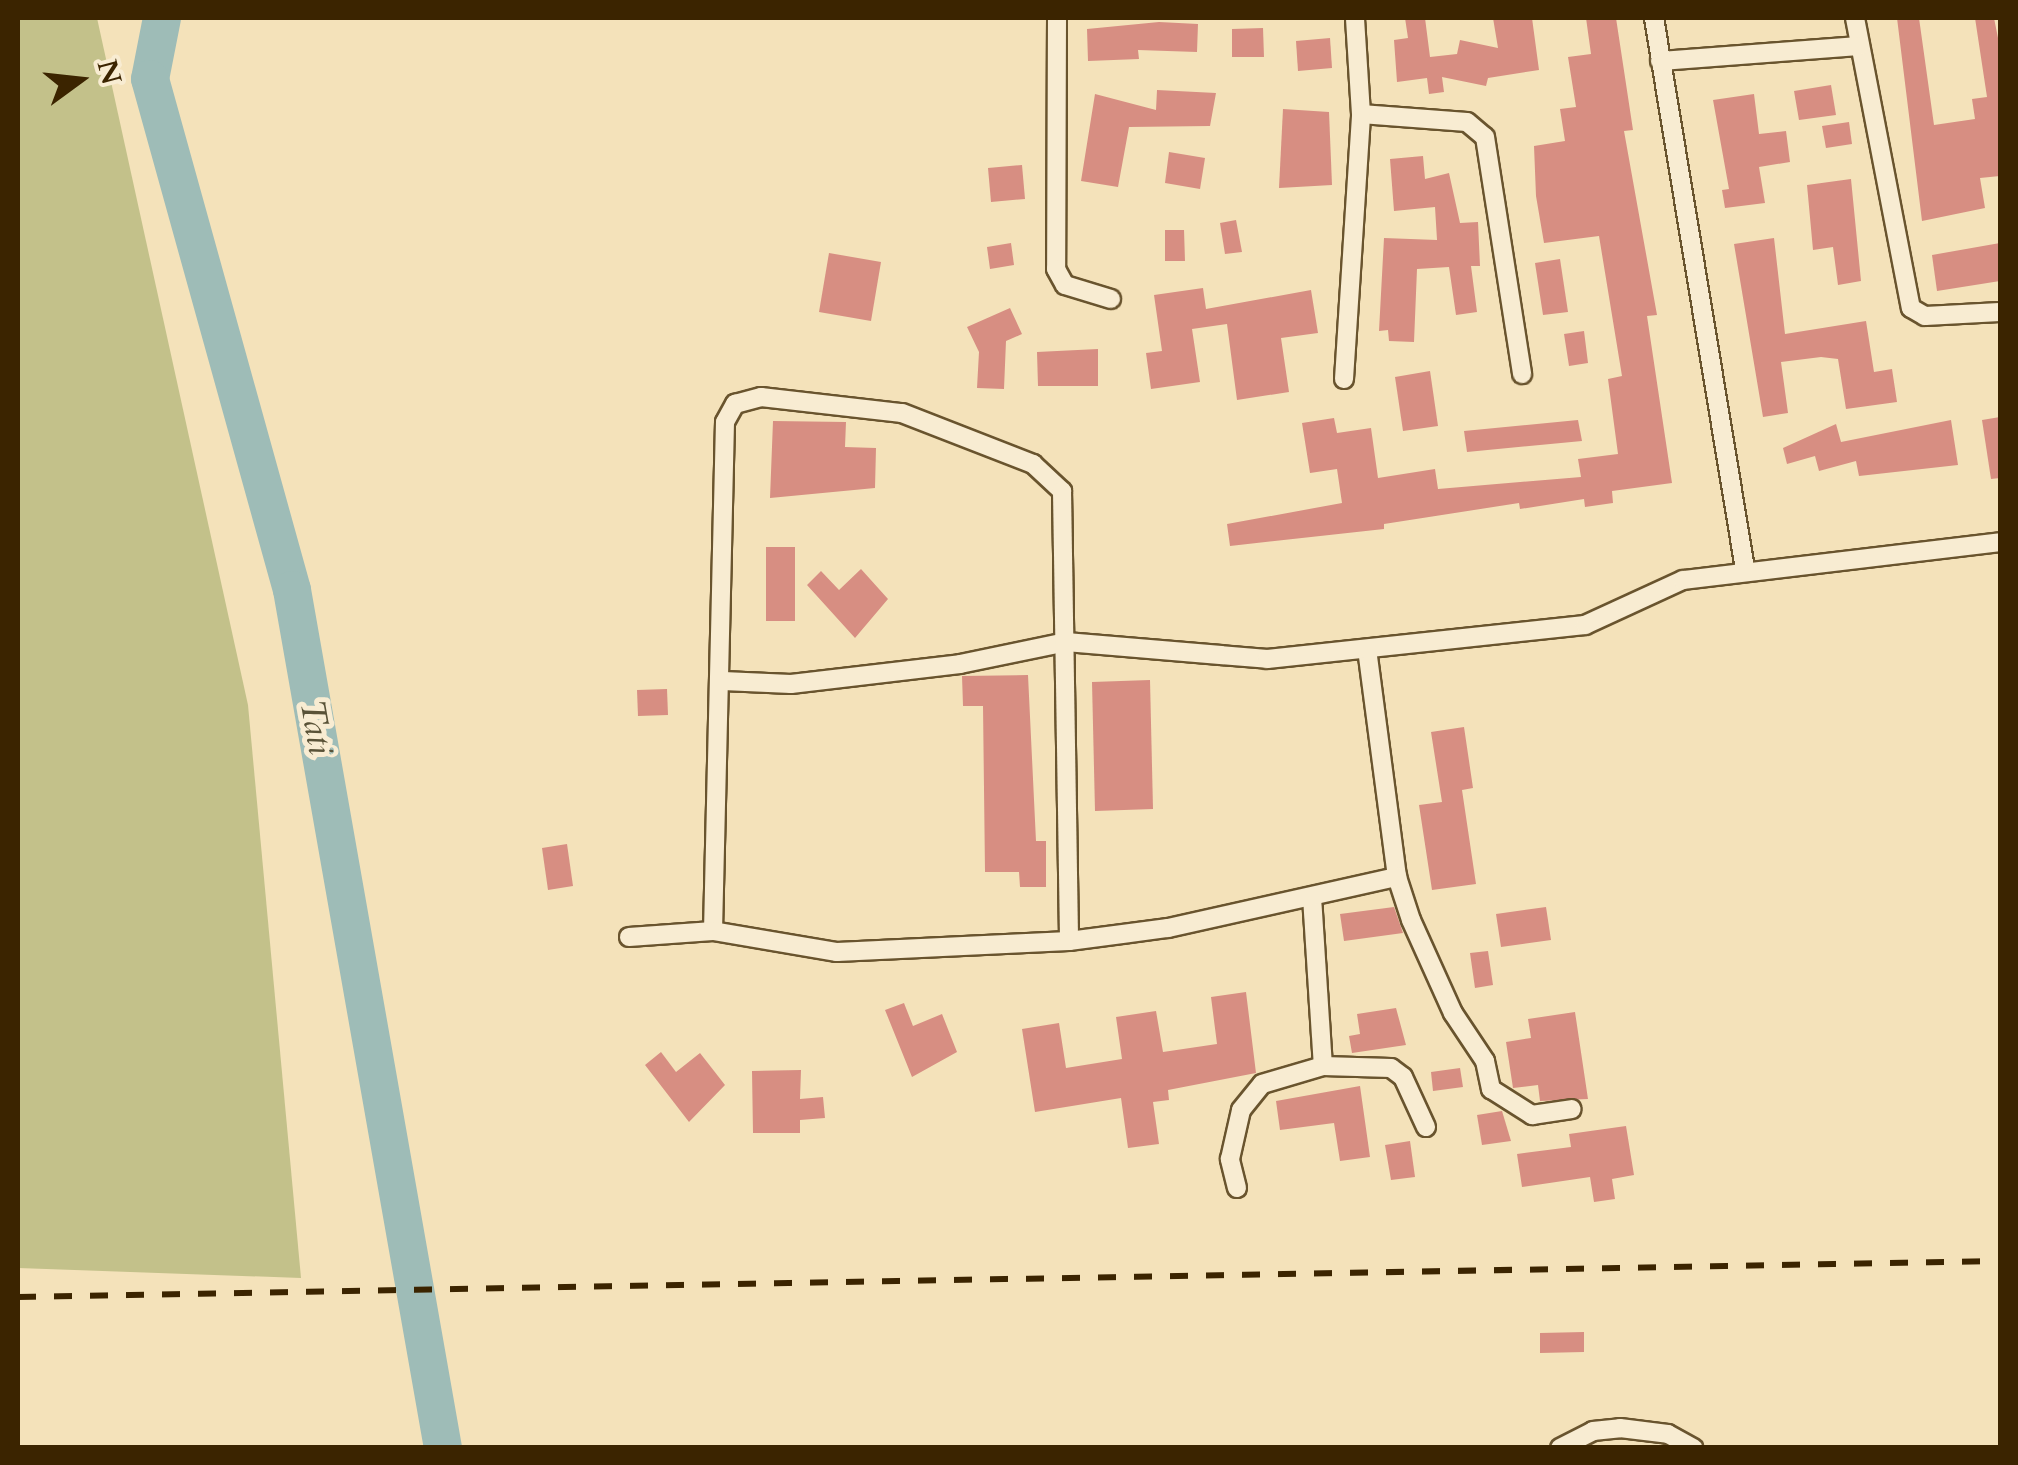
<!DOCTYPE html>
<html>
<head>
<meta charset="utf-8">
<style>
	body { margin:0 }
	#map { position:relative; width:2018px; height:1465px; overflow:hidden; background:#f4e2ba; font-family:Cardo,serif }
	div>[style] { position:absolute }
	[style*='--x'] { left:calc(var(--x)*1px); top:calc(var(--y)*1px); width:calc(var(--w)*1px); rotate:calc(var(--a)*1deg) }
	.green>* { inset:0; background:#c3c18a }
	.river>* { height:38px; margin:-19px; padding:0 19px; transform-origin:19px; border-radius:19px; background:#9ebcb7 }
	.building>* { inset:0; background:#d78e82 }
	.roads { filter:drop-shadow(2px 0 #69542e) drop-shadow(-2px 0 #69542e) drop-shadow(0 2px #69542e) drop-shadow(0 -2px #69542e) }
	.street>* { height:18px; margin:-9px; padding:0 9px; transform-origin:9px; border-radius:9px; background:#f8ecd2 }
	.rail>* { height:6px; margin-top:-3px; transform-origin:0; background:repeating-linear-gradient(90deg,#3b2400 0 18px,transparent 0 36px) }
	span { translate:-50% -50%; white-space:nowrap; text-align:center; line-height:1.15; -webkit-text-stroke:10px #f8ecd2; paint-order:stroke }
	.water-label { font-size:35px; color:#595237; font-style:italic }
	.frame { position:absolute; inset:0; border:20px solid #3b2400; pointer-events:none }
	.north { position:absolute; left:30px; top:30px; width:100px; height:100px; -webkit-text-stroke:8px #f8ecd2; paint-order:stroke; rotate:75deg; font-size:28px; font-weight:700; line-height:40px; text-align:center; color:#3b2400 }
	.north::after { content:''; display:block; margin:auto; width:35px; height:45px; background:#3b2400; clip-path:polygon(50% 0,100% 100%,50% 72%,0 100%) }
</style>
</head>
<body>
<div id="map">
	<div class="green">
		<div style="clip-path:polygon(18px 18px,97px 18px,248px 705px,301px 1278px,18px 1268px)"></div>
	</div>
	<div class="river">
		<div style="--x:162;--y:18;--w:62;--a:101.1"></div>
		<div style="--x:150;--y:79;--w:530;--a:74.47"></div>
		<div style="--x:292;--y:590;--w:871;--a:80.02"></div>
	</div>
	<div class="building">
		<div style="clip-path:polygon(1405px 18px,1425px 18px,1430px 57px,1457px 54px,1460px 40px,1498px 48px,1493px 18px,1532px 18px,1539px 70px,1488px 78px,1486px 86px,1442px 77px,1444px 92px,1429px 94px,1427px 78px,1397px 82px,1394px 40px,1408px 38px)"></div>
		<div style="clip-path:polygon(1586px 18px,1616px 18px,1633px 130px,1624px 131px,1657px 315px,1647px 316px,1672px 483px,1612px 491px,1613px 503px,1585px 507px,1584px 499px,1520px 509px,1519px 503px,1384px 524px,1384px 529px,1230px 546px,1227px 524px,1342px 503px,1337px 469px,1310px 473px,1302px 423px,1334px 418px,1337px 433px,1371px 428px,1378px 478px,1435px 469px,1438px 489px,1581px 477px,1578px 459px,1618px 454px,1608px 379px,1622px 376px,1599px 236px,1544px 243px,1536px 196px,1534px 146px,1565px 141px,1560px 109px,1576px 107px,1568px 57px,1591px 54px)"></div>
		<div style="clip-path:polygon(1897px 18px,1919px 18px,1934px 125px,1975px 119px,1972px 99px,1987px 97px,1975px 18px,1994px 18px,2000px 48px,2000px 176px,1980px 178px,1985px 208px,1922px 221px)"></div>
		<div style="clip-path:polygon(1159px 22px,1198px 24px,1197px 52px,1138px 50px,1139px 59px,1088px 61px,1087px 29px)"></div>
		<div style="clip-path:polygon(1263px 28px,1264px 57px,1232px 57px,1232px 29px)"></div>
		<div style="clip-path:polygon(1330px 38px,1332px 68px,1298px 71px,1296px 41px)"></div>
		<div style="clip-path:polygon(1831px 85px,1836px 115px,1799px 120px,1794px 91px)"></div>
		<div style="clip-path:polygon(1157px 90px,1216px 93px,1210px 126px,1129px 127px,1118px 187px,1081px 181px,1095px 94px,1156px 110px)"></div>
		<div style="clip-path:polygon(1754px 94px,1759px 134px,1786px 131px,1790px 162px,1759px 167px,1765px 203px,1725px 208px,1722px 190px,1729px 189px,1713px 100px)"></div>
		<div style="clip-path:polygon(1283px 109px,1329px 112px,1332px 185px,1279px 188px)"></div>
		<div style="clip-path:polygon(1849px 122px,1852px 144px,1826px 148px,1822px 126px)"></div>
		<div style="clip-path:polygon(1169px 152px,1205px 158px,1200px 189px,1165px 183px)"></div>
		<div style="clip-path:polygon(1423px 156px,1425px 179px,1449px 173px,1460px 223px,1478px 222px,1480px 266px,1471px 266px,1477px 312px,1456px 315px,1449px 267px,1417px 269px,1414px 342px,1389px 341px,1388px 330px,1379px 331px,1384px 238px,1437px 240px,1435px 207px,1394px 211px,1390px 159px)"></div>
		<div style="clip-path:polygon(1022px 165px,1025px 199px,991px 202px,988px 168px)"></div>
		<div style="clip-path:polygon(1851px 179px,1861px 281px,1838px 285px,1833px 247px,1813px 250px,1807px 185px)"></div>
		<div style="clip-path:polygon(1236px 220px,1242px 252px,1225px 254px,1220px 223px)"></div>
		<div style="clip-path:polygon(1165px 230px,1184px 230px,1185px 261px,1165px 261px)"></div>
		<div style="clip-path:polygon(1774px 238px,1785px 334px,1866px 321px,1874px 372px,1892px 369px,1897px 402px,1846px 409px,1838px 359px,1821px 357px,1781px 362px,1788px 413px,1763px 417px,1734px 244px)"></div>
		<div style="clip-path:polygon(1011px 243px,1014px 265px,990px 269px,987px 247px)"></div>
		<div style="clip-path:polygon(2000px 243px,2000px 281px,1937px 291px,1932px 255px)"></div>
		<div style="clip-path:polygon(829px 253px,881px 262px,871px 321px,819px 312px)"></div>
		<div style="clip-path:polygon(1560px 259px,1568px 312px,1543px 315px,1535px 263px)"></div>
		<div style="clip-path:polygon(1203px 288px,1206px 309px,1311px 290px,1318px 333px,1281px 338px,1289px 392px,1237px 400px,1227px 324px,1192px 329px,1200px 382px,1151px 389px,1146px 353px,1162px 351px,1154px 295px)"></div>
		<div style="clip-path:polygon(1010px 308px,1022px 334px,1006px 341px,1004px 389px,977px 388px,979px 352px,967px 327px)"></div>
		<div style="clip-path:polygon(1584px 331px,1588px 363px,1569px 366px,1564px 334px)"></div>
		<div style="clip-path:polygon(1098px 349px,1098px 386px,1038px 386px,1037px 352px)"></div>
		<div style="clip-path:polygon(1430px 371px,1438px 426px,1403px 431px,1395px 377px)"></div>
		<div style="clip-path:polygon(2000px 417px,2000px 478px,1991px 479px,1982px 420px)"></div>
		<div style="clip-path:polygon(1578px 420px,1582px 441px,1467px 452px,1464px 431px)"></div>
		<div style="clip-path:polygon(1951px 420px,1958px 465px,1859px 476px,1856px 461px,1819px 471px,1815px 456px,1787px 464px,1783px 448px,1836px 424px,1841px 442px)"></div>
		<div style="clip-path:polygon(773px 421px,846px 422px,845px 447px,876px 448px,875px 488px,770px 498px)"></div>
		<div style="clip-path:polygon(766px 547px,795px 547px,795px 621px,766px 621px)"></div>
		<div style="clip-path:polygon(861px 569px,888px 599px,855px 638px,807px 585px,821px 571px,839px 590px)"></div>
		<div style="clip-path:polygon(1028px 675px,1036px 841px,1046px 841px,1046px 887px,1020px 887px,1019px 872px,985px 872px,983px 706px,963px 706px,962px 676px)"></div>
		<div style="clip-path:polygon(1150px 680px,1153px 809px,1095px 811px,1092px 682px)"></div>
		<div style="clip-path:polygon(667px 689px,668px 715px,638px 716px,637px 690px)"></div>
		<div style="clip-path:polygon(1464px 727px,1473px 788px,1462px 790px,1476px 884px,1432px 890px,1419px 805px,1442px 802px,1431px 732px)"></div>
		<div style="clip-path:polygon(567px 844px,573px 886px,548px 890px,542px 848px)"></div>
		<div style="clip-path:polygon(1394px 907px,1403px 933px,1344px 941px,1340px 914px)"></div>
		<div style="clip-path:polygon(1546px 907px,1551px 940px,1501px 947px,1496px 914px)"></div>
		<div style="clip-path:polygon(1488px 951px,1493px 985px,1475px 988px,1470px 953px)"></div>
		<div style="clip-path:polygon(1246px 992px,1256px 1073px,1168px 1090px,1169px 1100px,1153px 1102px,1159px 1144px,1128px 1148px,1121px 1098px,1035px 1112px,1022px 1029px,1059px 1023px,1066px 1068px,1122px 1059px,1116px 1017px,1156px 1011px,1163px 1052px,1217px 1044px,1211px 997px)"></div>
		<div style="clip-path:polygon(904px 1003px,913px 1026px,942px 1014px,957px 1052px,912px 1077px,885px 1010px)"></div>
		<div style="clip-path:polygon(1396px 1008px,1406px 1045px,1352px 1053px,1349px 1036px,1360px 1034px,1357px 1014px)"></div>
		<div style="clip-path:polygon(1575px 1012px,1588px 1099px,1540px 1101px,1538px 1085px,1513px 1088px,1506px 1042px,1531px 1038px,1528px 1019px)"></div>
		<div style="clip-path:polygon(661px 1052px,676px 1072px,700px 1053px,725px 1085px,689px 1122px,645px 1065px)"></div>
		<div style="clip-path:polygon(1460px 1068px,1463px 1087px,1433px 1091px,1431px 1072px)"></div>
		<div style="clip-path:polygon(801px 1070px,800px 1099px,823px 1097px,825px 1118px,800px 1120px,800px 1133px,753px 1133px,752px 1071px)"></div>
		<div style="clip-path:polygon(1360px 1086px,1370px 1157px,1340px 1161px,1334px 1123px,1280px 1130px,1276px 1101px)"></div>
		<div style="clip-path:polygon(1502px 1111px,1511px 1141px,1482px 1145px,1477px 1115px)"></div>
		<div style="clip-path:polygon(1626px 1126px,1634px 1175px,1612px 1179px,1615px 1199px,1594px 1202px,1590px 1177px,1522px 1187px,1517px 1154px,1571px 1147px,1569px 1134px)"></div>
		<div style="clip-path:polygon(1410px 1141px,1415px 1177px,1391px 1180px,1385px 1145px)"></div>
		<div style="clip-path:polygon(1584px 1332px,1584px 1352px,1540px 1353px,1540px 1333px)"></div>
	</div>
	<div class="roads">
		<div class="street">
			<div style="--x:1057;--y:18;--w:251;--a:90.2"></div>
			<div style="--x:1056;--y:269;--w:18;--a:61"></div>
			<div style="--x:1065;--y:285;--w:48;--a:16.9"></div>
			<div style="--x:1654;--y:18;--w:558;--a:80.62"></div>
			<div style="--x:1855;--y:18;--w:295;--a:79.1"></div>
			<div style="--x:1911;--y:308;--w:16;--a:30"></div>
			<div style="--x:1925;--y:316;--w:75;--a:-3.1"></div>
			<div style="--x:1660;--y:61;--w:200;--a:-4.3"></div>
			<div style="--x:1361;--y:114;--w:106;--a:4.3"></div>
			<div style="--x:1467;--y:122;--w:23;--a:40"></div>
			<div style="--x:1485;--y:137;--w:240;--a:81.1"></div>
			<div style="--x:1344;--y:379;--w:266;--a:-86.3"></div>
			<div style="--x:1361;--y:114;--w:96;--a:-93.6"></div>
			<div style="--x:1367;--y:649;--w:230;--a:82.5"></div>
			<div style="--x:1397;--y:877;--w:45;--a:72"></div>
			<div style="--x:1411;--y:920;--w:102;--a:65.7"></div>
			<div style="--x:1453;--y:1013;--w:58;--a:56.3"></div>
			<div style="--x:1485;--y:1061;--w:29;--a:78"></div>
			<div style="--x:1491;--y:1089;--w:49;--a:32.4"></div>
			<div style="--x:1532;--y:1115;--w:40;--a:-8.5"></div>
			<div style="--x:723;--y:681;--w:68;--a:2.5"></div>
			<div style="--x:791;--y:684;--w:170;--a:-6.7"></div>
			<div style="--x:960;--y:664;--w:108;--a:-11.7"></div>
			<div style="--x:1066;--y:642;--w:202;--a:4.8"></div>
			<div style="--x:1267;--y:659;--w:320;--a:-6.1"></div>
			<div style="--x:1585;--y:625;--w:108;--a:-24.7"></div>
			<div style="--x:1683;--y:580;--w:319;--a:-6.8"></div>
			<div style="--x:1312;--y:897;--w:169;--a:86.3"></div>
			<div style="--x:713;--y:931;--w:509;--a:-88.65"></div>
			<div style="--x:725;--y:422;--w:21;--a:-61"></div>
			<div style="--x:735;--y:404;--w:27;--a:-15"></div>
			<div style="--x:761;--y:397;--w:142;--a:6.5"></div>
			<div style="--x:902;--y:413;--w:141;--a:21.3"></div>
			<div style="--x:1033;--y:464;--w:40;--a:43"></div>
			<div style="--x:1062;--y:491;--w:450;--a:89.1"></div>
			<div style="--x:629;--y:937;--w:84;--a:-4.1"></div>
			<div style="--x:713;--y:931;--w:126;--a:9.6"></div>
			<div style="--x:837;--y:952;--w:232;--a:-2.7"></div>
			<div style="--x:1069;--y:941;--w:100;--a:-7.5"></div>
			<div style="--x:1168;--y:928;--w:235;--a:-12.6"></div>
			<div style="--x:1237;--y:1188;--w:30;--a:-104"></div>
			<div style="--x:1230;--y:1159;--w:50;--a:-77.3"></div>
			<div style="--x:1241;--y:1110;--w:33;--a:-51"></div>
			<div style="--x:1262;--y:1084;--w:64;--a:-16.4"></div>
			<div style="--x:1323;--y:1066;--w:68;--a:1.7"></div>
			<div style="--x:1391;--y:1068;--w:15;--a:37"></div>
			<div style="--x:1403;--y:1077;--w:55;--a:65.3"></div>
			<div style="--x:1560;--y:1448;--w:37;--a:-27"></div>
			<div style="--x:1593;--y:1431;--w:27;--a:-6"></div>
			<div style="--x:1620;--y:1428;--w:48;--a:7.1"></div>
			<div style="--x:1668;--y:1434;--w:29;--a:29"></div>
		</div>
	</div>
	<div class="rail">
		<div style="--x:18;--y:1297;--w:1982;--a:-1.04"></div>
	</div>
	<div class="water-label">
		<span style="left:316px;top:727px;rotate:80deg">Tati</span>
	</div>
	<div class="frame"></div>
	<div class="north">N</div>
</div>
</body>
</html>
